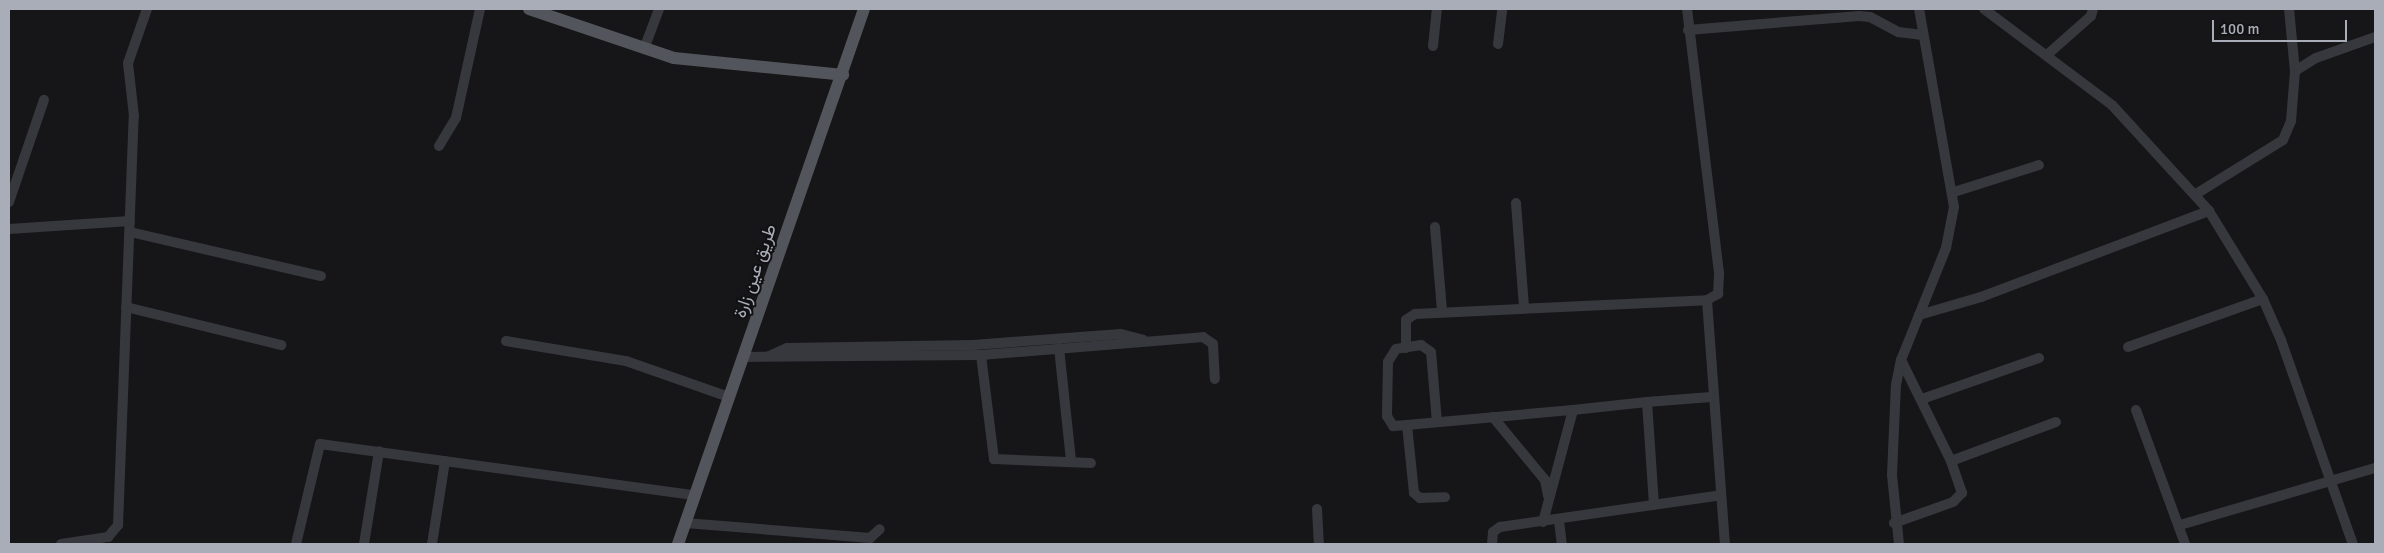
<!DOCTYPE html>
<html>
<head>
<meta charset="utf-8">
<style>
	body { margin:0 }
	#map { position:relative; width:2384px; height:553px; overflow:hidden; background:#161618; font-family:Signika,Vazirmatn,sans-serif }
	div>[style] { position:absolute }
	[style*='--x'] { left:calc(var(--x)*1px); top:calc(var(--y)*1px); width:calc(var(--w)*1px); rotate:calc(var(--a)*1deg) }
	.minor>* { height:10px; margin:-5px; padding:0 5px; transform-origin:5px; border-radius:5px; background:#37383d }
	.major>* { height:12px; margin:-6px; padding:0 6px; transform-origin:6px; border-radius:6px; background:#53555c }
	span { translate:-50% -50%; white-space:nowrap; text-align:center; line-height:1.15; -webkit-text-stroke:4px #111113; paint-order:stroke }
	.street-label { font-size:18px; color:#a8adb8 }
	.frame { position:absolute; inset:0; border:10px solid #a8adb8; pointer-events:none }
	.scale { position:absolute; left:2212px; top:20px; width:135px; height:22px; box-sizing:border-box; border:2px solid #a8adb8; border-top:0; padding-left:6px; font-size:15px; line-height:18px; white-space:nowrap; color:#a8adb8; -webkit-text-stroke:4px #111113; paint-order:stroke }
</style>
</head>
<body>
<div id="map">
	<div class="minor">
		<div style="--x:1984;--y:9;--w:160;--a:36.9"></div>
		<div style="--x:2112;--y:105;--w:144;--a:47.5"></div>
		<div style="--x:2209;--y:211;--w:103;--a:58.5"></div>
		<div style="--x:2263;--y:299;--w:45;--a:66.3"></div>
		<div style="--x:2281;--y:340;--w:216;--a:70.6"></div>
		<div style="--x:2289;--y:9;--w:62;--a:84.5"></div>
		<div style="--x:1688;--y:30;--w:172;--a:-4.7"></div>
		<div style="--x:1859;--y:16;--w:11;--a:5"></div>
		<div style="--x:1870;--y:17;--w:32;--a:28"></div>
		<div style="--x:1898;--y:32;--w:25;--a:7"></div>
		<div style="--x:1498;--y:44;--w:35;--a:-83"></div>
		<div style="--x:1433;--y:46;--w:37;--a:-84"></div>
		<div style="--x:644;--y:49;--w:43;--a:-69.4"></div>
		<div style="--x:2048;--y:54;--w:57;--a:-41.5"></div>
		<div style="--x:2091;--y:16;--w:7;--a:-74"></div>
		<div style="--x:439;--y:146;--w:33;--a:-59"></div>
		<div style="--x:456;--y:118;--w:112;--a:-77.6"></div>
		<div style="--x:1954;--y:192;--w:89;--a:-17.6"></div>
		<div style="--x:2196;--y:194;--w:102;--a:-31.8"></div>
		<div style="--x:2283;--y:140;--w:21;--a:-67"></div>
		<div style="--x:2291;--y:121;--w:50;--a:-85.4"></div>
		<div style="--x:2295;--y:71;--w:25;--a:-32"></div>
		<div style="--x:2316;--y:58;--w:63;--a:-19.6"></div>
		<div style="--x:9;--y:202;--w:108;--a:-71.1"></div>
		<div style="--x:1516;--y:203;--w:104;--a:85.6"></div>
		<div style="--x:1435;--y:227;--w:83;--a:85.2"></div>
		<div style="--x:9;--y:229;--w:121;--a:-3.8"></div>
		<div style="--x:130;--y:232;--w:196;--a:13"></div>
		<div style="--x:1707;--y:300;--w:245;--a:85.8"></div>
		<div style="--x:126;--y:307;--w:160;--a:13.8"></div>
		<div style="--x:1919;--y:315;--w:65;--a:-16.2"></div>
		<div style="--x:1981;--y:297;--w:244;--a:-20.7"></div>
		<div style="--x:506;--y:341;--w:122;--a:9.5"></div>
		<div style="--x:626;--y:361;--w:109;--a:19.3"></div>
		<div style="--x:2128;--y:347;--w:143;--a:-19.6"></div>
		<div style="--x:1059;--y:348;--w:114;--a:83.9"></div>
		<div style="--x:1406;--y:348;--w:28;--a:-90"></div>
		<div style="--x:1406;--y:320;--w:11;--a:-34"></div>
		<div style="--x:1415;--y:314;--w:292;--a:-2.7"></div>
		<div style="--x:1707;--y:300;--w:13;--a:-29"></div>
		<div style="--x:1718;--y:294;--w:21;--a:-87"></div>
		<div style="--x:1719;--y:273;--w:266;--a:-96.9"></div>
		<div style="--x:981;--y:355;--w:105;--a:82.9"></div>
		<div style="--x:994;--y:459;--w:97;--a:2.4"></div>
		<div style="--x:769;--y:356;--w:20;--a:-24"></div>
		<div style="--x:787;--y:348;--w:186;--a:-0.9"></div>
		<div style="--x:973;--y:345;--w:148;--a:-4.3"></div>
		<div style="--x:1121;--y:334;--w:23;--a:15"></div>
		<div style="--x:744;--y:357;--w:237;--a:-0.5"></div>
		<div style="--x:981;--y:355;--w:223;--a:-4.6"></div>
		<div style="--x:1203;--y:337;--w:12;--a:35"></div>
		<div style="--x:1213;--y:344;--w:35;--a:87"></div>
		<div style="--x:1922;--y:399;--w:124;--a:-19.3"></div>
		<div style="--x:1647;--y:402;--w:103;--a:86.1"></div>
		<div style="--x:2136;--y:410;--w:143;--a:69.9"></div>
		<div style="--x:1493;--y:417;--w:82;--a:50.5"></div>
		<div style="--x:1545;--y:480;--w:16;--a:79"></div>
		<div style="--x:1437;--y:422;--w:70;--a:-94.9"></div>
		<div style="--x:1431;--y:352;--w:12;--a:-145"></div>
		<div style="--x:1421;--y:345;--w:25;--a:171"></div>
		<div style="--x:1396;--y:349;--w:15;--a:122"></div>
		<div style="--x:1388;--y:362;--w:54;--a:91.1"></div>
		<div style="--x:1387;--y:416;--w:12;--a:59"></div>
		<div style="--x:1393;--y:426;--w:14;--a:-4"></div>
		<div style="--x:1407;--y:425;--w:167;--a:-5.2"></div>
		<div style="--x:1573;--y:410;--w:74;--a:-6.2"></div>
		<div style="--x:1647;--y:402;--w:64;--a:-4.5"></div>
		<div style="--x:1407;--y:425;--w:68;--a:84.1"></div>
		<div style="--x:1414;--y:493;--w:8;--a:40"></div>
		<div style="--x:1420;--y:498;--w:25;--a:-2"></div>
		<div style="--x:1951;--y:461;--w:112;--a:-20.4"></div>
		<div style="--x:1317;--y:509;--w:35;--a:87"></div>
		<div style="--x:1559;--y:521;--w:23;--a:83"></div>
		<div style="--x:1543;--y:522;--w:116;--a:-75"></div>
		<div style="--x:685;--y:523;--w:186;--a:4.6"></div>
		<div style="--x:870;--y:538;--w:13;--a:-42"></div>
		<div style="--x:1894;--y:523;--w:63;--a:-19.6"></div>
		<div style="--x:1953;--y:502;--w:13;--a:-45"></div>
		<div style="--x:1962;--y:493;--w:34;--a:-109"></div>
		<div style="--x:1951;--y:461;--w:113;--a:-116.3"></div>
		<div style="--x:2180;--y:525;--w:203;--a:-16.3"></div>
		<div style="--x:61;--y:544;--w:48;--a:-8.5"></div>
		<div style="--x:108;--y:537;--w:16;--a:-50"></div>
		<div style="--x:118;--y:525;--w:409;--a:-87.8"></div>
		<div style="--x:134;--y:116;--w:53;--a:-96.5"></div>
		<div style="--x:128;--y:63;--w:57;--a:-70.6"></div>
		<div style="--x:296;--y:544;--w:103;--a:-76.5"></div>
		<div style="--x:320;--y:444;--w:377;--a:7.8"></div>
		<div style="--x:364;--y:544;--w:94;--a:-80.8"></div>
		<div style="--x:432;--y:544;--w:84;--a:-81.1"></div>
		<div style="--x:1492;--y:544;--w:12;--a:-85"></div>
		<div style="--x:1493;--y:532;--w:9;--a:-36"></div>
		<div style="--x:1500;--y:527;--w:223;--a:-8.2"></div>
		<div style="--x:1899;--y:544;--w:69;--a:-95.8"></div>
		<div style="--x:1892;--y:475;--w:90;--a:-87.5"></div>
		<div style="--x:1896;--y:385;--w:25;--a:-79"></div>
		<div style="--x:1901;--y:360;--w:121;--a:-68.1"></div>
		<div style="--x:1946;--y:248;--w:42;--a:-79"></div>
		<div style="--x:1954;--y:207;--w:201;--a:-100"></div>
	</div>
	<div class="major">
		<div style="--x:529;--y:9;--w:153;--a:18.7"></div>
		<div style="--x:674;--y:58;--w:170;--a:5.7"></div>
		<div style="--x:678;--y:544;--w:566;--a:-70.83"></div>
	</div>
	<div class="street-label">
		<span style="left:755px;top:271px;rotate:-71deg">طريق عين زارة</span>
	</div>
	<div class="frame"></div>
	<div class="scale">100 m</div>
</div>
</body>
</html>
